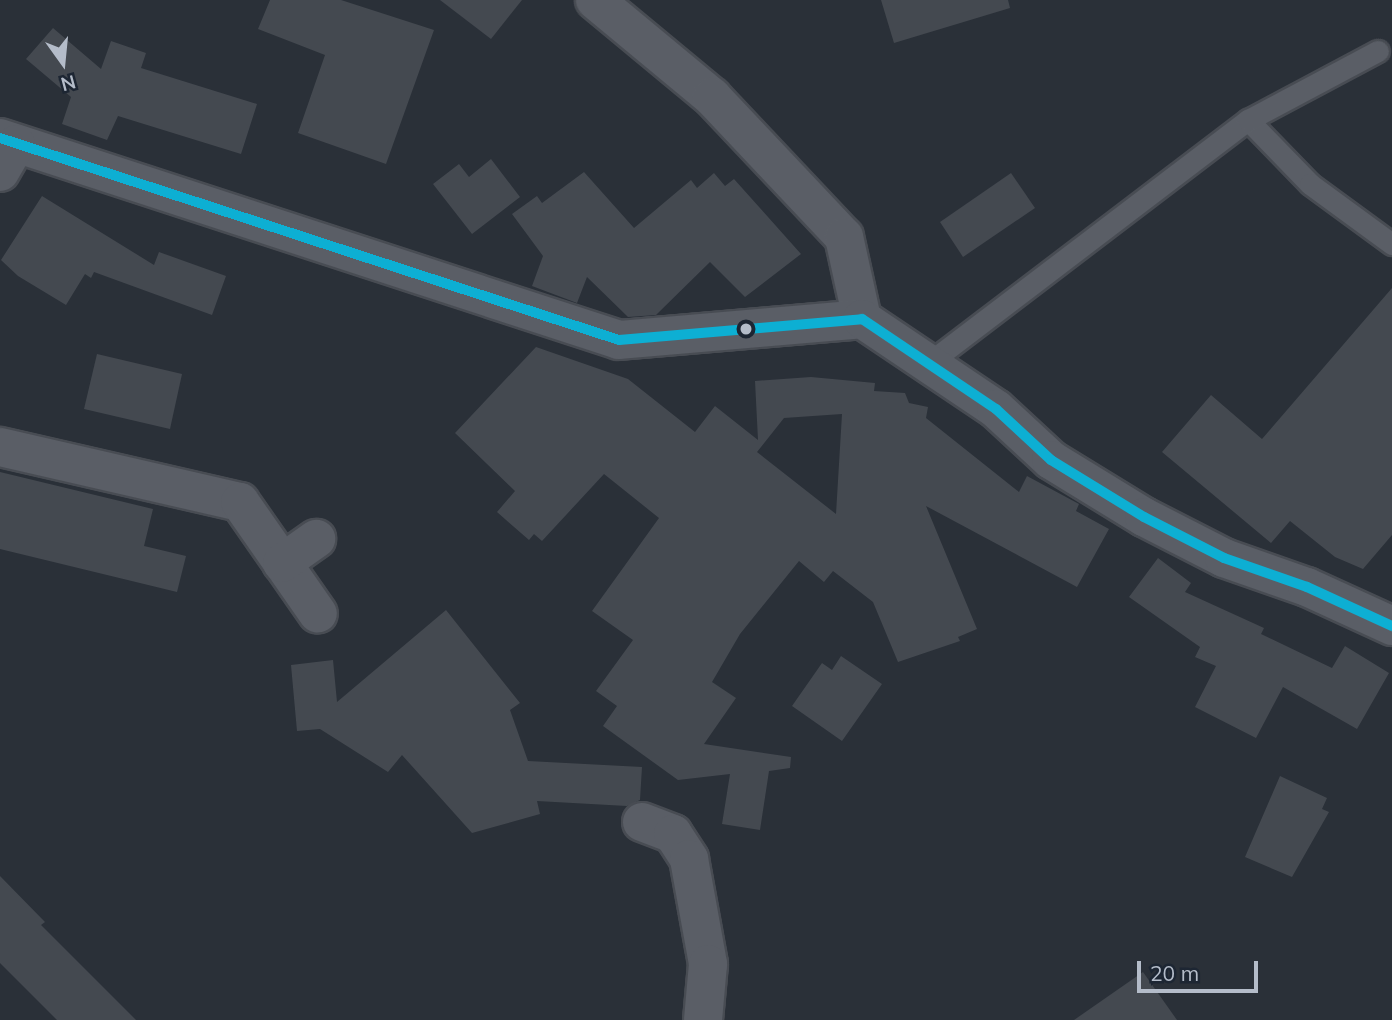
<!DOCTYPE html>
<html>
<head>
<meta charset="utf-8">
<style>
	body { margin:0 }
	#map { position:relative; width:1392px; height:1020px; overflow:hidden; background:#2a3038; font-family:Mulish,sans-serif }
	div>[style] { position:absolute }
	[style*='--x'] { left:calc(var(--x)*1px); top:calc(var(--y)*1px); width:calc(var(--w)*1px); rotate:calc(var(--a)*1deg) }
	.building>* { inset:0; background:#444950 }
	.roads { filter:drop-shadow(2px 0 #484c53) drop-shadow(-2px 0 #484c53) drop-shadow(0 2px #484c53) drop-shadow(0 -2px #484c53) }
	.service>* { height:21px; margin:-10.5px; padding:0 10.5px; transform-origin:10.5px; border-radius:10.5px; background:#5a5e66 }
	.minor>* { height:38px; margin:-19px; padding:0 19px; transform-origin:19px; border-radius:19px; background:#5a5e66 }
	.bus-1>* { height:10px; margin:-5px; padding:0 5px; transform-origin:5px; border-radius:5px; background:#0dafd3 }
	.dots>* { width:19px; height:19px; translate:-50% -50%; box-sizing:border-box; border:4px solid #1d2633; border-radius:50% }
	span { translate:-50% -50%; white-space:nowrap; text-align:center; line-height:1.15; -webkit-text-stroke:5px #1d2633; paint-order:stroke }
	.north { position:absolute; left:28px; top:28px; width:70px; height:70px; -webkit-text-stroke:5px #1d2633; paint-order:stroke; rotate:165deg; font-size:19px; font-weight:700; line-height:28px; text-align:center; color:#b4bcc9 }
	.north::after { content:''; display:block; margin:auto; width:24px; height:32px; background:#b4bcc9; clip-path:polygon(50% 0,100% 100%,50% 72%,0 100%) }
	.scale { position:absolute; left:1137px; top:961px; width:121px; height:32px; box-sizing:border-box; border:4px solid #b4bcc9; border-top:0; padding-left:9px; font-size:21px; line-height:24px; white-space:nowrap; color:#b4bcc9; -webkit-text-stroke:5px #1d2633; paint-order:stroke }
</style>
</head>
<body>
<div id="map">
	<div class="building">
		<div style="clip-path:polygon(270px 0,341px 0,434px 30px,386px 164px,298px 133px,325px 55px,258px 29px)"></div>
		<div style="clip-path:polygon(440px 0,522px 0,491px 39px)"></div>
		<div style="clip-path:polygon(881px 0,1008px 0,1010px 8px,894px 43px)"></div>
		<div style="clip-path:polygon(53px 28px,101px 69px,111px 41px,146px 53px,141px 68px,257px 104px,241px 154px,118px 116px,107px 140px,62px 124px,71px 97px,26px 59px)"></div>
		<div style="clip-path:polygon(491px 159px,520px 197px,472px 234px,433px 184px,459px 164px,469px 177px)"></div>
		<div style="clip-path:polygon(584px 172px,634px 228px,691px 180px,697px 188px,714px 173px,725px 186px,734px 179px,801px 254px,745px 297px,710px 262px,656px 315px,628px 317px,587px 277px,577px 303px,532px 286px,543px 256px,512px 214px,537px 196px,542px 203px)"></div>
		<div style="clip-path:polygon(1011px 173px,1035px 208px,963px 257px,940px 222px)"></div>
		<div style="clip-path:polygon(42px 196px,154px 265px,159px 252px,226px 276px,212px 315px,94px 272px,91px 278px,85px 274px,66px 305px,18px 276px,1px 260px)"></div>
		<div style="clip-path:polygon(1392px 288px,1392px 535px,1363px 569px,1335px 557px,1290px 521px,1271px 543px,1162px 452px,1211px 395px,1262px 439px)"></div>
		<div style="clip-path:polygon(evenodd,536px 347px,628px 379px,695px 432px,715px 406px,758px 440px,755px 381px,811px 377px,875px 383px,874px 391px,905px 393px,909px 403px,928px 407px,926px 418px,1019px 492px,1027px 476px,1079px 504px,1076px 511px,1109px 529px,1077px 587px,926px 506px,977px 629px,958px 637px,960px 641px,898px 662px,873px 602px,833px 571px,824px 582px,799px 561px,740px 634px,712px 682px,736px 698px,704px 744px,791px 757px,790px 768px,769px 771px,760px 830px,722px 824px,730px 774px,678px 780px,603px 726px,617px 706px,596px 691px,633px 640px,592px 611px,659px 518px,604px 474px,542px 541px,534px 534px,529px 540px,497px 512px,515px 491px,455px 433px,536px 347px,842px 414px,836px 514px,757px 452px,784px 418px,842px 414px)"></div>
		<div style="clip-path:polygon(97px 354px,182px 374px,170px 429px,84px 409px)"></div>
		<div style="clip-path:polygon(0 472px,153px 509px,144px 546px,186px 556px,177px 592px,0 549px)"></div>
		<div style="clip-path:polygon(1158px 558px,1191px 583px,1185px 592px,1264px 628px,1261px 634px,1332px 668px,1345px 646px,1389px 673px,1357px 729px,1283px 687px,1256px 738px,1195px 707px,1216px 666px,1195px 657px,1200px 647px,1129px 597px)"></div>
		<div style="clip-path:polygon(446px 610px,520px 703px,510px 710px,528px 761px,642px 767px,640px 800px,627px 806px,537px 801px,540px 814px,472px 833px,402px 755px,388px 772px,320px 729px,297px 731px,291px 665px,333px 660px,337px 702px)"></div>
		<div style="clip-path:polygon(841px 656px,882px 684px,842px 741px,792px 706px,822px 663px,832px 670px)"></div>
		<div style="clip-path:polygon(1280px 776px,1327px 798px,1322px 809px,1329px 812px,1292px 877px,1245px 857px)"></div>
		<div style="clip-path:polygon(0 876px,45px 922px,41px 925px,136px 1020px,57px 1020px,0 963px)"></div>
		<div style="clip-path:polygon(1143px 972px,1177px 1020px,1074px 1020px)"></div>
	</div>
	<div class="roads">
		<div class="service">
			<div style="--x:1248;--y:120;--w:89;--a:45.9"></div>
			<div style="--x:1310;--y:184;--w:102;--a:36.2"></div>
			<div style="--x:930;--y:362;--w:400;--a:-37.3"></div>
			<div style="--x:1248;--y:120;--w:147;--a:-28"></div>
		</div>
		<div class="minor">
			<div style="--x:595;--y:0;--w:152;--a:39.7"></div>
			<div style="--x:712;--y:97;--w:192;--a:46.7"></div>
			<div style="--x:844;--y:237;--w:84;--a:77.6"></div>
			<div style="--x:0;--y:138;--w:651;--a:18.07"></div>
			<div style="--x:619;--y:340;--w:244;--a:-4.9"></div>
			<div style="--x:862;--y:319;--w:161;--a:33.9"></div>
			<div style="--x:996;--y:409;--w:75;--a:42.8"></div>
			<div style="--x:1051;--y:460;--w:109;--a:31.5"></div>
			<div style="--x:1144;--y:517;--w:90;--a:27.1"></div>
			<div style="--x:1224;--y:558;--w:88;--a:19.3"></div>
			<div style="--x:1307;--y:587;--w:94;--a:24.6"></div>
			<div style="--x:0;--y:172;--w:32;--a:-60"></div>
			<div style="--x:0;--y:447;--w:246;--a:12.9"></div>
			<div style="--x:240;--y:502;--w:136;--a:55.1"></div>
			<div style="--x:282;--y:563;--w:42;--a:-35.2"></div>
			<div style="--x:642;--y:822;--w:33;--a:21"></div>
			<div style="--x:673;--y:834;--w:30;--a:57"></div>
			<div style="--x:689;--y:859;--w:107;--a:79.7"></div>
			<div style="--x:708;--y:964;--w:56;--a:95.1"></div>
		</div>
	</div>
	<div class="bus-1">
		<div style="--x:0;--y:138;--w:651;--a:18.07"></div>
		<div style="--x:619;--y:340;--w:244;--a:-4.9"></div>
		<div style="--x:862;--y:319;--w:161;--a:33.9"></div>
		<div style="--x:996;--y:409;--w:75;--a:42.8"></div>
		<div style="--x:1051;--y:460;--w:109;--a:31.5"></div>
		<div style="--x:1144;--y:517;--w:90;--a:27.1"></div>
		<div style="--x:1224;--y:558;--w:88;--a:19.3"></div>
		<div style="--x:1307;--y:587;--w:94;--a:24.6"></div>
	</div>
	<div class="dots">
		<div style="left:746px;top:329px;background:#b4bcc9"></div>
	</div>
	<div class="north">N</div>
	<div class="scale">20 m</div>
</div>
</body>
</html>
